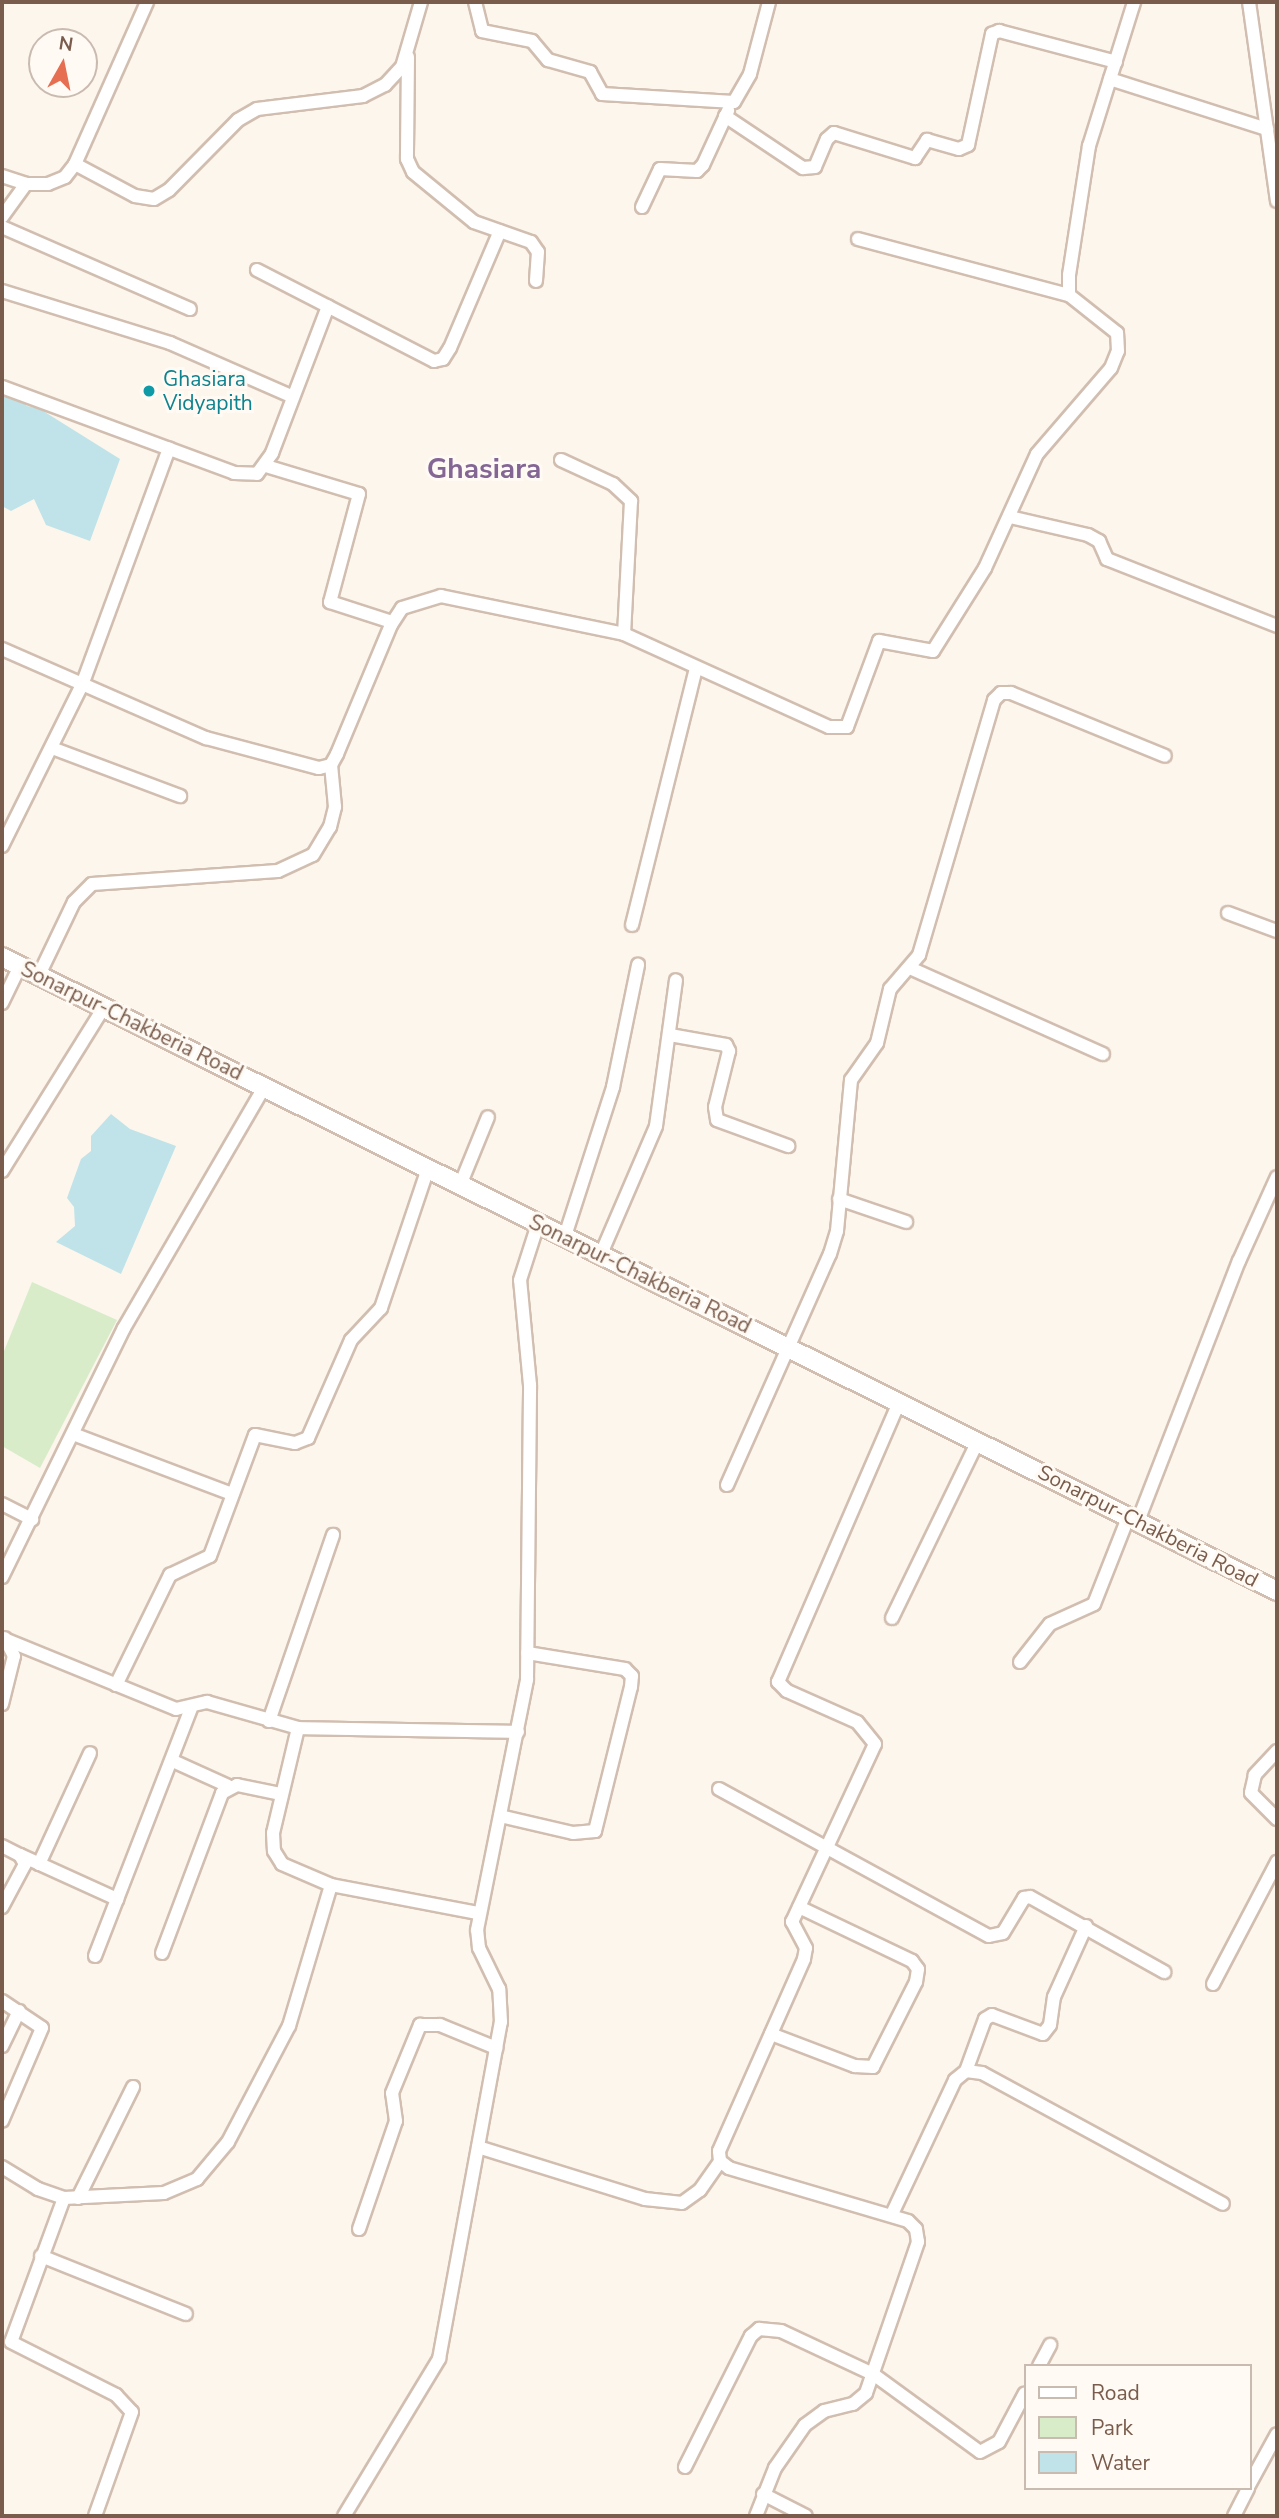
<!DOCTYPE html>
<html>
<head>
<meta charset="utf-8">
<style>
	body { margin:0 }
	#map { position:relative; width:1279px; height:2518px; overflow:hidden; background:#fdf6ec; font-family:"Nunito Sans",sans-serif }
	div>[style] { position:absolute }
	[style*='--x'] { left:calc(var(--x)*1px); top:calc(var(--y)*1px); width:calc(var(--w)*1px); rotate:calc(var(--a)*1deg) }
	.green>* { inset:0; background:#d8ecc9 }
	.water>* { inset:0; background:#bfe3e8 }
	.roads { filter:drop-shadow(2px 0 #d1beb0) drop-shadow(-2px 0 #d1beb0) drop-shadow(0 2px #d1beb0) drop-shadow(0 -2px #d1beb0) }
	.street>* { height:12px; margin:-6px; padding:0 6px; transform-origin:6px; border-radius:6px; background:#fff }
	.secondary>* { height:18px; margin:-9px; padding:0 9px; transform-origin:9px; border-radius:9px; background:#fff }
	.dots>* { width:19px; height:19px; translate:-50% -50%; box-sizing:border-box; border:4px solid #fffaf3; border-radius:50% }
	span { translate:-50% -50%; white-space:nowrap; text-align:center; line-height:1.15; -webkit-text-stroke:6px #fffaf3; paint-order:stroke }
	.culture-label { font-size:21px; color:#0d838f }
	.left { translate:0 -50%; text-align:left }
	.street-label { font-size:21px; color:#7a5c4d }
	.district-label { font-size:28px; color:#846695; font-weight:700 }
	.frame { position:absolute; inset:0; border:4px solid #7a5c4d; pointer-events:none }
	.legend { position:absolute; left:1024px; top:2364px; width:228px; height:126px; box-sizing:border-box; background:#fffaf3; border:2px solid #cabbb1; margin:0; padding:9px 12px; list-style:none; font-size:21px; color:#7a5c4d }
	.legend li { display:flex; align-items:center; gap:14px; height:35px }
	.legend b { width:35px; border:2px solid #cabbb1 }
	.north { position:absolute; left:28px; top:28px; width:70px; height:70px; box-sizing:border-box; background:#fffaf3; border:2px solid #cabbb1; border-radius:50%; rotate:9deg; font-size:19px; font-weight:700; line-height:28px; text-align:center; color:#7a5c4d }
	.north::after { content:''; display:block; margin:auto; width:24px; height:32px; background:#e76f51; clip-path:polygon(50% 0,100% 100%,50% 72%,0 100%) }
</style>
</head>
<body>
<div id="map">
	<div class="green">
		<div style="clip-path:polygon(32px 1282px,117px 1320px,40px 1468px,2px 1446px,2px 1356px)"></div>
	</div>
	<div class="water">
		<div style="clip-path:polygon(16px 395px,27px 406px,40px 409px,120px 459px,90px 541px,46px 525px,34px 499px,11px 511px,2px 506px,2px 396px)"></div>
		<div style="clip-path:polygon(111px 1114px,130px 1129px,176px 1146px,121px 1274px,56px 1242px,75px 1226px,74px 1207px,67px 1198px,81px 1159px,91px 1151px,91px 1136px)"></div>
	</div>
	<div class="roads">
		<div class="street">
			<div style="--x:475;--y:2;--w:30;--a:76"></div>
			<div style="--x:482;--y:31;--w:51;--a:11.3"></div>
			<div style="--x:532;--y:41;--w:25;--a:50"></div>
			<div style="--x:548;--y:60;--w:44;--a:15.9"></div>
			<div style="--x:590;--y:72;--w:25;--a:61"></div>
			<div style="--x:602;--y:94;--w:132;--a:3.5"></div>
			<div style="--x:734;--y:102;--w:32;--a:-60"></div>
			<div style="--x:750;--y:74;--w:74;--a:-75.2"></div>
			<div style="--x:1249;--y:2;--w:201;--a:82"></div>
			<div style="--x:408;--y:57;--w:102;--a:90.6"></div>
			<div style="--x:407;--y:159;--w:14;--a:65"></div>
			<div style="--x:413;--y:172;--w:79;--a:39.3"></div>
			<div style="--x:474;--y:222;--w:60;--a:19.3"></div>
			<div style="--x:531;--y:242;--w:12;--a:55"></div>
			<div style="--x:538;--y:252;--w:29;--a:94"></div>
			<div style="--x:1110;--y:79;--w:165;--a:17.7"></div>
			<div style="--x:725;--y:116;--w:94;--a:33.7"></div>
			<div style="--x:803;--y:168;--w:12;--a:-5"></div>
			<div style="--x:815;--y:167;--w:30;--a:-67"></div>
			<div style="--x:827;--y:139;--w:9;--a:-41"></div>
			<div style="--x:834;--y:133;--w:85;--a:17.2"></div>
			<div style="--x:915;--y:158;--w:22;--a:-56"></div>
			<div style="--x:927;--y:140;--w:33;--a:16"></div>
			<div style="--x:959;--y:149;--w:10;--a:-24"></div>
			<div style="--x:968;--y:145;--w:114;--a:-77.8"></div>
			<div style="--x:992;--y:34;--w:8;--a:-23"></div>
			<div style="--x:999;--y:31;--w:121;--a:14.8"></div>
			<div style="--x:75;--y:164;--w:68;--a:28.1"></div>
			<div style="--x:135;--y:196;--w:19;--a:9"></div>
			<div style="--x:154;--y:199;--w:17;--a:-31"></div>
			<div style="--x:169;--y:190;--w:98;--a:-45.4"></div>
			<div style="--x:238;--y:120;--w:22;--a:-30"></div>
			<div style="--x:257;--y:109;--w:107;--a:-7"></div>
			<div style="--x:363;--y:96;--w:25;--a:-27"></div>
			<div style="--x:385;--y:85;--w:25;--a:-47"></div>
			<div style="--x:402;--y:67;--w:68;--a:-73.7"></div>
			<div style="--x:2;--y:176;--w:25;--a:18"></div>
			<div style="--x:26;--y:184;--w:22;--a:0"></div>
			<div style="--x:48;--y:184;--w:18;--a:-22"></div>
			<div style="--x:65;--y:177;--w:16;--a:-52"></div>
			<div style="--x:75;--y:164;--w:177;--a:-66"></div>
			<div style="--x:642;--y:207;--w:42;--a:-64.7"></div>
			<div style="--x:660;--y:169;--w:37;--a:3"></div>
			<div style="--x:697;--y:171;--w:8;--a:-45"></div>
			<div style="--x:703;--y:165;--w:60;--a:-65.2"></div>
			<div style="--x:2;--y:217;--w:41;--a:-54"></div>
			<div style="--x:2;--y:227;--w:205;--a:23.6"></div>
			<div style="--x:858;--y:239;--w:218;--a:14.9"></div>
			<div style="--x:257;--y:270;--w:199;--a:27.2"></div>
			<div style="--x:434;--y:361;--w:9;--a:-13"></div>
			<div style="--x:443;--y:359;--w:13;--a:-58"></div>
			<div style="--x:450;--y:348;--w:127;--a:-66.9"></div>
			<div style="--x:2;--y:291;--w:176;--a:17.2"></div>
			<div style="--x:170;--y:343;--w:134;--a:23.7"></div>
			<div style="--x:2;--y:387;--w:247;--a:20.3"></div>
			<div style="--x:234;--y:473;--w:23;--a:2"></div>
			<div style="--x:257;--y:474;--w:26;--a:-54"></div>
			<div style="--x:272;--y:453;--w:157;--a:-69.1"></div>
			<div style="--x:561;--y:460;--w:57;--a:24.8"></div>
			<div style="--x:613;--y:484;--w:25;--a:43"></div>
			<div style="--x:631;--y:501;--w:133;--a:93"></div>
			<div style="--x:266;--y:466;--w:97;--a:16.8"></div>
			<div style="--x:359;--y:494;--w:112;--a:105"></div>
			<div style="--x:330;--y:602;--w:65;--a:17.9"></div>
			<div style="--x:1010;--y:517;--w:80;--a:13"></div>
			<div style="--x:1088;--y:535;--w:13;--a:29"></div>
			<div style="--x:1099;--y:541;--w:20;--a:66"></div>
			<div style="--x:1107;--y:559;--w:183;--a:21.5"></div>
			<div style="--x:2;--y:649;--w:223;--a:23.6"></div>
			<div style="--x:206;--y:738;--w:117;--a:14.9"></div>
			<div style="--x:319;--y:768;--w:12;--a:-14"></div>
			<div style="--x:331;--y:765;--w:13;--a:-61"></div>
			<div style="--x:337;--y:754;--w:140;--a:-67.3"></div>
			<div style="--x:391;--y:625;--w:20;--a:-57"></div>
			<div style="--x:402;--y:608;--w:41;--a:-17.1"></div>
			<div style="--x:441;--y:596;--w:187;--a:11.7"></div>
			<div style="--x:624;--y:634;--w:225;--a:24.4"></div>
			<div style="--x:829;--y:727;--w:18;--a:0"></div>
			<div style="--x:847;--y:727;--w:92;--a:-69.6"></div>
			<div style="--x:879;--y:641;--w:55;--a:10.5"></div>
			<div style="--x:933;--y:651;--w:98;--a:-57.9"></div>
			<div style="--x:985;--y:568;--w:125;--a:-65.5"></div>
			<div style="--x:1037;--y:454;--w:113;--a:-49.3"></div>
			<div style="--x:1111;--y:368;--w:18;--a:-68"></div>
			<div style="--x:1118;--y:351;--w:18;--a:-93"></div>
			<div style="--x:1117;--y:333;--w:61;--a:-141.6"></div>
			<div style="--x:1069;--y:295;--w:20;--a:-90"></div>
			<div style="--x:1069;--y:275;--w:131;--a:-81.2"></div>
			<div style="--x:1089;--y:146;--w:151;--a:-72.6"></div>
			<div style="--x:52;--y:748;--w:137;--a:20.6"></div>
			<div style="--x:2;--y:846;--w:180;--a:-63.6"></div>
			<div style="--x:82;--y:685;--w:252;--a:-69.8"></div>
			<div style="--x:1228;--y:913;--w:52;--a:20.2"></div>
			<div style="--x:632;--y:925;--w:264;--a:-76"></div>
			<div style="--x:912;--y:969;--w:209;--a:24"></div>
			<div style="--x:39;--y:975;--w:81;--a:-64.4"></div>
			<div style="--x:74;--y:902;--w:25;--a:-45"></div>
			<div style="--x:92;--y:884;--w:186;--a:-4"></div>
			<div style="--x:278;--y:871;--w:38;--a:-25"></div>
			<div style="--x:313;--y:855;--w:33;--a:-59"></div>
			<div style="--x:330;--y:827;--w:21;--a:-76"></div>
			<div style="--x:335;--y:807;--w:42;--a:-95.4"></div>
			<div style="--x:2;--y:1003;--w:41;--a:-64.1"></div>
			<div style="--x:670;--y:1035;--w:57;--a:10.1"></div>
			<div style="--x:726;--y:1045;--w:7;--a:63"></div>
			<div style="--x:729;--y:1051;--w:58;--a:104"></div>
			<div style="--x:715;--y:1107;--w:13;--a:81"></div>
			<div style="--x:717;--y:1120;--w:76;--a:20.1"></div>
			<div style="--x:2;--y:1171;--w:193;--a:-58.1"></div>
			<div style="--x:461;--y:1183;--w:71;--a:-67.8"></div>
			<div style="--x:839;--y:1199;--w:71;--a:18.9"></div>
			<div style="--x:565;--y:1236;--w:157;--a:-72.1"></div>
			<div style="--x:613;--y:1087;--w:125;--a:-78.4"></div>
			<div style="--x:601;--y:1254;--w:139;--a:-66.7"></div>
			<div style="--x:656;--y:1126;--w:147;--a:-82.2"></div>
			<div style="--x:73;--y:1434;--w:170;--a:20.7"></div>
			<div style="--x:727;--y:1485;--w:253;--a:-66"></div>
			<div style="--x:830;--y:1254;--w:24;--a:-73"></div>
			<div style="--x:837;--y:1231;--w:152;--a:-84.7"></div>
			<div style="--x:851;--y:1080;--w:45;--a:-54.9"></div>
			<div style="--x:877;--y:1043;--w:56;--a:-76.5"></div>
			<div style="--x:890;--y:989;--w:45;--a:-49.5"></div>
			<div style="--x:919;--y:955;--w:266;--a:-73.6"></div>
			<div style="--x:994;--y:700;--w:10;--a:-45"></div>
			<div style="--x:1001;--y:693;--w:10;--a:0"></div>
			<div style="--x:1011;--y:693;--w:166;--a:22.2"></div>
			<div style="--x:2;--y:1504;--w:34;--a:27"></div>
			<div style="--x:1138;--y:1521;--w:279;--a:-68.8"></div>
			<div style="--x:1239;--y:1261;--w:92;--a:-65.7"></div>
			<div style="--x:2;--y:1577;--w:277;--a:-63.9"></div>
			<div style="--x:124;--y:1328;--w:280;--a:-59.8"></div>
			<div style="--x:892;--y:1618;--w:197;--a:-64.1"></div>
			<div style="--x:2;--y:1638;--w:188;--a:22.2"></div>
			<div style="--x:176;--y:1709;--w:32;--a:-13"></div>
			<div style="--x:207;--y:1702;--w:95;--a:15.9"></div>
			<div style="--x:298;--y:1728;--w:220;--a:1"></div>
			<div style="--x:1020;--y:1662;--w:48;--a:-51.7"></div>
			<div style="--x:1050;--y:1624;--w:48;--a:-24.4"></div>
			<div style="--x:1094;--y:1604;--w:96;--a:-68.5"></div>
			<div style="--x:116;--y:1685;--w:123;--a:-63.9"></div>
			<div style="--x:170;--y:1575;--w:44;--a:-25.4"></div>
			<div style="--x:210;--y:1556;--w:129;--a:-69.6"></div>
			<div style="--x:255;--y:1435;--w:41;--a:11.3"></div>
			<div style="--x:295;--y:1443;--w:14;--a:-21"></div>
			<div style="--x:308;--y:1438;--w:107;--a:-66.3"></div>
			<div style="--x:351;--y:1340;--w:44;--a:-46.8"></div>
			<div style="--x:381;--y:1308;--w:148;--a:-71.4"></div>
			<div style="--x:2;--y:1704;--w:49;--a:-76"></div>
			<div style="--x:14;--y:1656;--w:20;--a:-117"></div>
			<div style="--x:269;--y:1721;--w:197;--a:-71"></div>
			<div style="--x:298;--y:1728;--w:108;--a:103.4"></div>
			<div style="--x:273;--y:1833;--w:18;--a:87"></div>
			<div style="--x:274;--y:1851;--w:15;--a:58"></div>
			<div style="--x:282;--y:1864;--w:53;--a:23.2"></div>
			<div style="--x:331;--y:1885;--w:150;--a:10.8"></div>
			<div style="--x:1277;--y:1751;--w:33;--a:133"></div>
			<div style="--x:1255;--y:1775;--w:18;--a:103"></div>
			<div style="--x:1251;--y:1793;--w:37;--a:45"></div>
			<div style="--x:173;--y:1761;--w:60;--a:24.4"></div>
			<div style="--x:719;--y:1789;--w:307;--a:28.6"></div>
			<div style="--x:989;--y:1936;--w:14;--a:-12"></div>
			<div style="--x:1003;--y:1933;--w:41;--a:-59"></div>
			<div style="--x:1024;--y:1898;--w:6;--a:-9"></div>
			<div style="--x:1030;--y:1897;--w:154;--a:29.2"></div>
			<div style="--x:500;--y:1816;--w:75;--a:13.1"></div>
			<div style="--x:573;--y:1833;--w:22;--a:-5"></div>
			<div style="--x:595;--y:1831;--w:148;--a:-76"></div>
			<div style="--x:631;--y:1687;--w:11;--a:-85"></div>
			<div style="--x:632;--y:1676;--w:10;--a:-135"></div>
			<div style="--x:625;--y:1669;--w:99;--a:-170.7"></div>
			<div style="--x:2;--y:1846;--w:20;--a:27"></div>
			<div style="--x:20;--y:1855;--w:10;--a:61"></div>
			<div style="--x:25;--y:1864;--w:49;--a:118.1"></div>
			<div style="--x:20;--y:1855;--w:107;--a:24.4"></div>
			<div style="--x:39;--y:1864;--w:122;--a:-65.3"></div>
			<div style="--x:162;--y:1953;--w:171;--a:-69.4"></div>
			<div style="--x:222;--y:1793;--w:17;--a:-28"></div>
			<div style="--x:237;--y:1785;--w:44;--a:11.8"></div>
			<div style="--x:95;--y:1956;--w:265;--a:-68.8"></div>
			<div style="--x:1213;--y:1984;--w:138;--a:-62.3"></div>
			<div style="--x:2;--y:2001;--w:48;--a:34"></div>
			<div style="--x:42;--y:2028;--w:101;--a:113.3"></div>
			<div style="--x:771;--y:2034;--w:90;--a:20.9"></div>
			<div style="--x:855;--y:2066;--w:18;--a:3"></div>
			<div style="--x:873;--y:2067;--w:95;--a:-63.2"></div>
			<div style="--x:916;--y:1982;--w:13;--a:-81"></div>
			<div style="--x:918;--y:1969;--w:10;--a:-127"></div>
			<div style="--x:912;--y:1961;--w:125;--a:-154.5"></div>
			<div style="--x:2;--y:2046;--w:39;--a:-64"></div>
			<div style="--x:966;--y:2071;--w:55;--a:-69.9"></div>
			<div style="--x:985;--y:2019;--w:8;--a:-30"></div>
			<div style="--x:992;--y:2015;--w:54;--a:20.4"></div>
			<div style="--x:1043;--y:2034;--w:11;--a:-52"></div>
			<div style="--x:1050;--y:2025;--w:28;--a:-82"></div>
			<div style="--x:1054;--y:1997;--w:78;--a:-65.7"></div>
			<div style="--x:478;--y:2147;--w:175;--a:17.3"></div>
			<div style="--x:645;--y:2199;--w:37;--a:6"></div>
			<div style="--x:682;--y:2203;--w:22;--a:-36"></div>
			<div style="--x:700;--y:2190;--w:35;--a:-55"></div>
			<div style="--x:2;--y:2167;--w:42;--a:31.4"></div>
			<div style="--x:38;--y:2189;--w:28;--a:19"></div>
			<div style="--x:64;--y:2198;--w:100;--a:-2.9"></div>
			<div style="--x:164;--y:2193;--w:36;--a:-23"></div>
			<div style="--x:197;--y:2179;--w:48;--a:-50"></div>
			<div style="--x:228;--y:2142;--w:131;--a:-62.3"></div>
			<div style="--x:289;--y:2026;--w:147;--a:-73.4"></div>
			<div style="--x:64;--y:2198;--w:153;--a:110.2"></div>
			<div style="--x:11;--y:2342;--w:118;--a:26.8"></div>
			<div style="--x:116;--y:2395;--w:23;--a:47"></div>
			<div style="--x:132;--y:2412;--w:110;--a:109.6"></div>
			<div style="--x:78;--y:2198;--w:124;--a:-63.6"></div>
			<div style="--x:892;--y:2214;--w:148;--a:-64.8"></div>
			<div style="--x:955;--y:2080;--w:14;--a:-39"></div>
			<div style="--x:966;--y:2071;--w:16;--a:7"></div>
			<div style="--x:982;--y:2073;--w:274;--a:28.5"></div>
			<div style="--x:359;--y:2229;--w:114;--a:-71.1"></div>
			<div style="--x:396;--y:2121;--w:28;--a:-98"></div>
			<div style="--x:392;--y:2093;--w:74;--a:-67.6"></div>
			<div style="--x:420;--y:2025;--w:20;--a:0"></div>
			<div style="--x:440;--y:2025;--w:61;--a:22.3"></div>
			<div style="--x:41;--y:2256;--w:156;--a:21.8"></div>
			<div style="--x:1039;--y:2366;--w:24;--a:-62"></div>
			<div style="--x:685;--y:2467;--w:147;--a:-63.3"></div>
			<div style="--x:751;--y:2336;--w:11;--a:-41"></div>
			<div style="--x:759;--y:2329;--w:22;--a:5"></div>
			<div style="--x:781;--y:2331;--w:102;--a:25.1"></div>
			<div style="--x:873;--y:2374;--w:132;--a:36.1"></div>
			<div style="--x:980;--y:2452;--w:21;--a:-28"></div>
			<div style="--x:999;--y:2442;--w:55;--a:-62"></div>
			<div style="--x:1249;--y:2485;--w:58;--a:-61.2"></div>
			<div style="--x:763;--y:2494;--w:48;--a:27.1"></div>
			<div style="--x:344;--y:2516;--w:184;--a:-58.8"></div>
			<div style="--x:439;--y:2359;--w:343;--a:-79.6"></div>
			<div style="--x:501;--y:2022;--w:33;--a:-93"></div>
			<div style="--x:499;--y:1989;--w:46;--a:-116"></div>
			<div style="--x:479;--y:1948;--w:18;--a:-96"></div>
			<div style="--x:477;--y:1930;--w:255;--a:-78.7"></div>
			<div style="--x:527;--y:1680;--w:295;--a:-89.4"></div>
			<div style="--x:530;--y:1385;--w:105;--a:-95.4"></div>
			<div style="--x:520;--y:1280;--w:59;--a:-72.2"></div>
			<div style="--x:756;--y:2516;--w:52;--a:-68.4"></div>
			<div style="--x:775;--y:2468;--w:52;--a:-55.1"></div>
			<div style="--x:805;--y:2425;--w:24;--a:-36"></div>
			<div style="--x:824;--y:2411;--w:30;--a:-14"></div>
			<div style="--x:853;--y:2404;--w:17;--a:-40"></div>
			<div style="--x:866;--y:2393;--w:160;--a:-71"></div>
			<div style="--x:918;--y:2242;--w:13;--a:-99"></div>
			<div style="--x:916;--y:2229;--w:11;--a:-135"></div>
			<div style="--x:908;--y:2221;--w:187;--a:-163.5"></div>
			<div style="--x:729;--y:2168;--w:11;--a:-142"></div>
			<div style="--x:720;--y:2161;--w:10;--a:-96"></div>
			<div style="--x:719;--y:2151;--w:210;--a:-66.1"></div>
			<div style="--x:804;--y:1959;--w:11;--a:-80"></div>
			<div style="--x:806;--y:1948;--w:30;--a:-118"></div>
			<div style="--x:792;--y:1922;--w:196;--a:-65"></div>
			<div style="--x:875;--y:1744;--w:28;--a:-129"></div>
			<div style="--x:857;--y:1722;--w:77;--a:-156.1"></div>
			<div style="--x:787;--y:1691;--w:13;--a:-135"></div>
			<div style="--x:778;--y:1682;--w:305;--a:-66.6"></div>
			<div style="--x:1234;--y:2516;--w:31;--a:-63"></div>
		</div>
		<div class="secondary">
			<div style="--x:2;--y:957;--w:1424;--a:26.44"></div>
		</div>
	</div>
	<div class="dots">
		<div style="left:149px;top:391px;background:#0f9aa8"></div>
	</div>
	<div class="culture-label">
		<span class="left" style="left:163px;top:391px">Ghasiara<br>Vidyapith</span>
	</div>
	<div class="street-label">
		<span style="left:132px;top:1021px;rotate:26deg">Sonarpur-Chakberia Road</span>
		<span style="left:640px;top:1274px;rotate:26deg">Sonarpur-Chakberia Road</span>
		<span style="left:1148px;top:1526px;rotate:27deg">Sonarpur-Chakberia Road</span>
	</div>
	<div class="district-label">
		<span style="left:484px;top:469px">Ghasiara</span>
	</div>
	<div class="frame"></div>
	<ul class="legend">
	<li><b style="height:9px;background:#fff"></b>Road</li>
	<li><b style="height:19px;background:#d8ecc9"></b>Park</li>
	<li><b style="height:19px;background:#bfe3e8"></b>Water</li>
	</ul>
	<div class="north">N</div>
</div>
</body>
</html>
